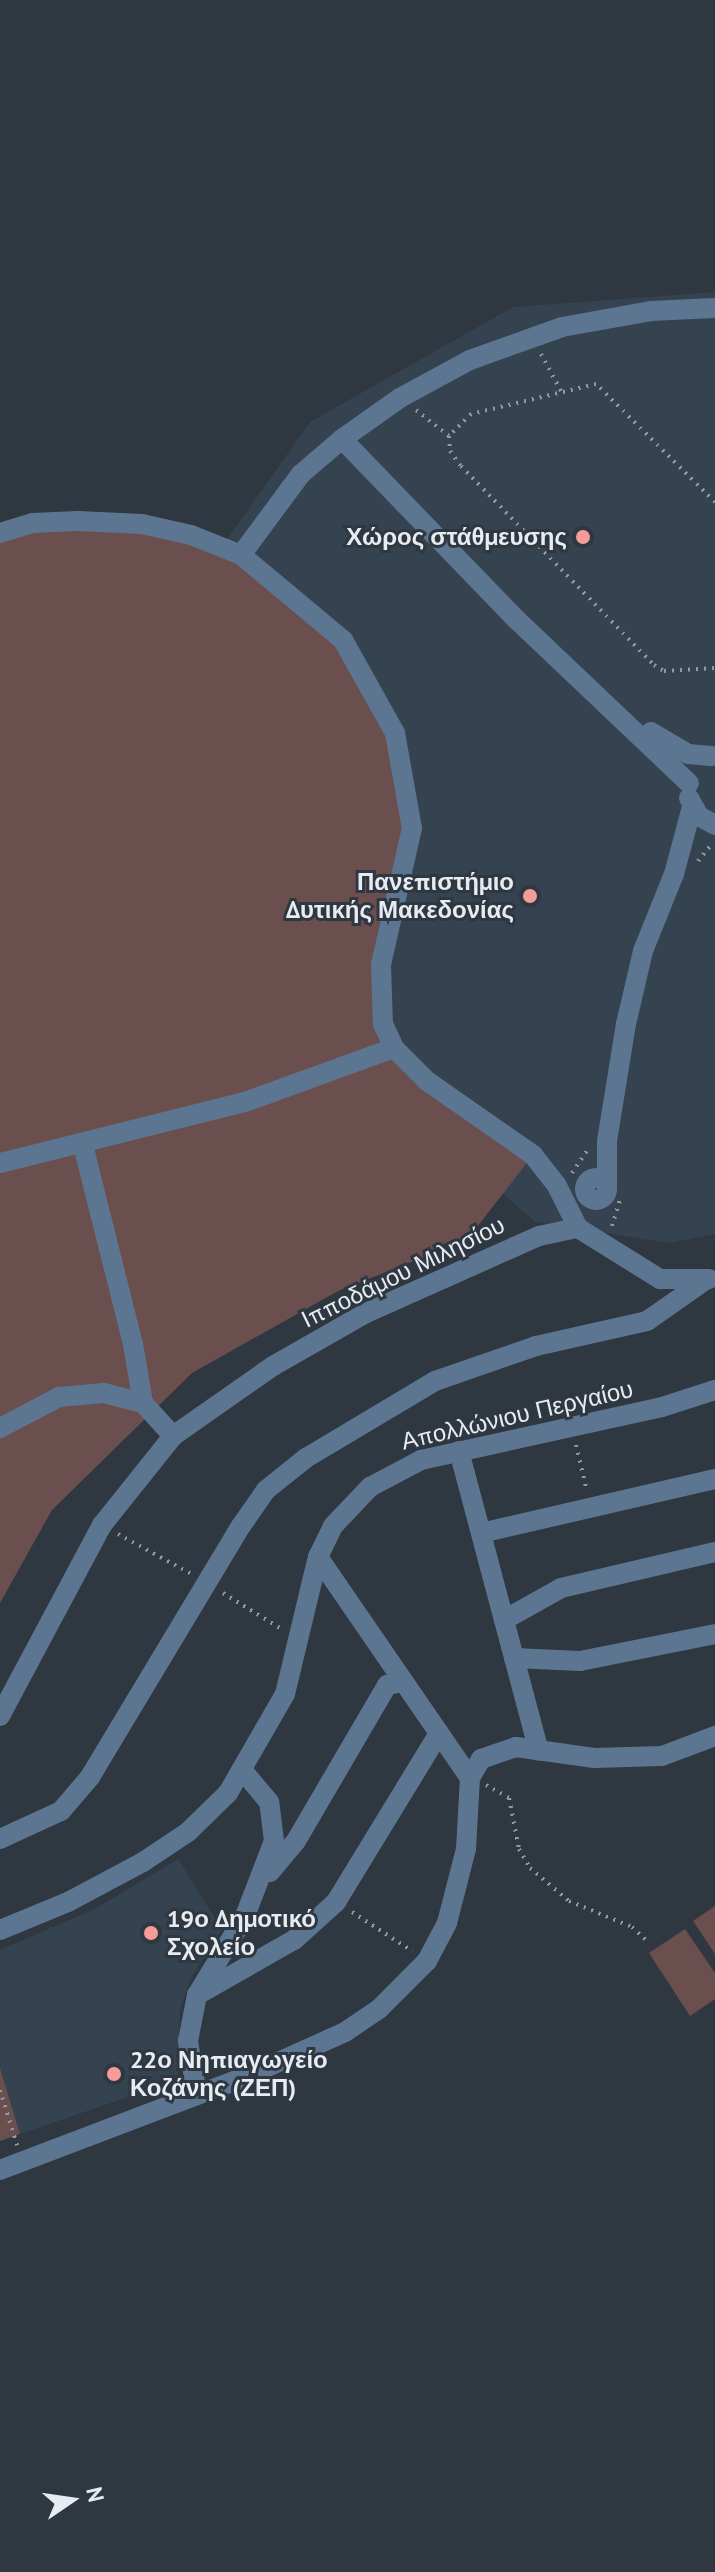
<!DOCTYPE html>
<html>
<head>
<meta charset="utf-8">
<style>
	body { margin:0 }
	#map { position:relative; width:715px; height:2572px; overflow:hidden; background:#2f3740; font-family:"PT Sans",sans-serif }
	div>[style] { position:absolute }
	[style*='--x'] { left:calc(var(--x)*1px); top:calc(var(--y)*1px); width:calc(var(--w)*1px); rotate:calc(var(--a)*1deg) }
	.built>* { inset:0; background:#354250 }
	.green>* { inset:0; background:#6b4f4e }
	.path>* { height:4px; margin-top:-2px; transform-origin:0; background:repeating-linear-gradient(90deg,#9299a0 0 2px,transparent 0 8px) }
	.minor>* { height:20px; margin:-10px; padding:0 10px; transform-origin:10px; border-radius:10px; background:#5c7692 }
	.minor>.ring { margin:-10px; padding:0; box-sizing:content-box; background:none; border:20px solid #5c7692; border-radius:50% }
	.dots>* { width:22px; height:22px; translate:-50% -50%; box-sizing:border-box; border:4px solid #2f3740; border-radius:50% }
	span { translate:-50% -50%; white-space:nowrap; text-align:center; line-height:1.15; -webkit-text-stroke:6px #2f3740; paint-order:stroke }
	.poi-label { font-size:24px; color:#e6ecf2; font-weight:700 }
	.right { translate:-100% -50%; text-align:right }
	.left { translate:0 -50%; text-align:left }
	.street-label { font-size:24px; color:#e6ecf2 }
	.north { position:absolute; left:32px; top:2460px; width:80px; height:80px; -webkit-text-stroke:6px #2f3740; paint-order:stroke; rotate:77deg; font-size:22px; font-weight:700; line-height:32px; text-align:center; color:#e6ecf2 }
	.north::after { content:''; display:block; margin:auto; width:28px; height:36px; background:#e6ecf2; clip-path:polygon(50% 0,100% 100%,50% 72%,0 100%) }
</style>
</head>
<body>
<div id="map">
	<div class="built">
		<div style="clip-path:polygon(715px 292px,715px 1234px,669px 1243px,535px 1222px,322px 1032px,194px 586px,310px 422px,513px 307px)"></div>
		<div style="clip-path:polygon(178px 1859px,222px 1929px,192px 1976px,180px 2009px,178px 2080px,20px 2134px,0 2068px,0 1950px,95px 1909px)"></div>
	</div>
	<div class="green">
		<div style="clip-path:polygon(32px 523px,191px 535px,285px 587px,372px 686px,412px 828px,387px 934px,394px 1048px,533px 1155px,467px 1240px,338px 1291px,192px 1373px,52px 1510px,0 1603px,0 533px)"></div>
		<div style="clip-path:polygon(715px 1906px,715px 1954px,693px 1921px)"></div>
		<div style="clip-path:polygon(685px 1929px,715px 1973px,715px 1999px,690px 2016px,649px 1953px)"></div>
		<div style="clip-path:polygon(0 2068px,20px 2134px,0 2141px)"></div>
	</div>
	<div class="path">
		<div style="--x:541;--y:354;--w:42;--a:61.6"></div>
		<div style="--x:416;--y:410;--w:42;--a:38.2"></div>
		<div style="--x:715;--y:502;--w:168;--a:-135.2"></div>
		<div style="--x:596;--y:384;--w:129;--a:166.5"></div>
		<div style="--x:471;--y:414;--w:31;--a:135"></div>
		<div style="--x:449;--y:436;--w:15;--a:86"></div>
		<div style="--x:450;--y:451;--w:19;--a:54"></div>
		<div style="--x:461;--y:466;--w:277;--a:45.9"></div>
		<div style="--x:654;--y:665;--w:12;--a:31"></div>
		<div style="--x:664;--y:671;--w:51;--a:-3.4"></div>
		<div style="--x:698;--y:861;--w:22;--a:-51"></div>
		<div style="--x:572;--y:1173;--w:27;--a:-56"></div>
		<div style="--x:612;--y:1226;--w:30;--a:-73"></div>
		<div style="--x:576;--y:1445;--w:47;--a:76.6"></div>
		<div style="--x:118;--y:1534;--w:83;--a:28.7"></div>
		<div style="--x:223;--y:1593;--w:67;--a:31.6"></div>
		<div style="--x:486;--y:1785;--w:26;--a:29"></div>
		<div style="--x:509;--y:1798;--w:52;--a:78.9"></div>
		<div style="--x:519;--y:1849;--w:22;--a:60"></div>
		<div style="--x:530;--y:1868;--w:51;--a:40.2"></div>
		<div style="--x:569;--y:1901;--w:68;--a:22.4"></div>
		<div style="--x:632;--y:1927;--w:18;--a:43"></div>
		<div style="--x:352;--y:1912;--w:72;--a:33"></div>
		<div style="--x:0;--y:2090;--w:58;--a:72.8"></div>
	</div>
	<div class="minor">
		<div style="--x:342;--y:439;--w:252;--a:46"></div>
		<div style="--x:517;--y:620;--w:237;--a:43.5"></div>
		<div style="--x:0;--y:533;--w:34;--a:-17"></div>
		<div style="--x:32;--y:523;--w:46;--a:-2.5"></div>
		<div style="--x:78;--y:521;--w:64;--a:2.7"></div>
		<div style="--x:142;--y:524;--w:50;--a:12.7"></div>
		<div style="--x:191;--y:535;--w:54;--a:21.8"></div>
		<div style="--x:241;--y:555;--w:133;--a:39.8"></div>
		<div style="--x:343;--y:640;--w:107;--a:60.8"></div>
		<div style="--x:395;--y:733;--w:97;--a:79.9"></div>
		<div style="--x:412;--y:828;--w:140;--a:102.8"></div>
		<div style="--x:381;--y:965;--w:59;--a:88.1"></div>
		<div style="--x:383;--y:1024;--w:26;--a:65"></div>
		<div style="--x:394;--y:1048;--w:47;--a:45"></div>
		<div style="--x:427;--y:1081;--w:129;--a:34.9"></div>
		<div style="--x:533;--y:1155;--w:37;--a:52"></div>
		<div style="--x:556;--y:1184;--w:49;--a:63.4"></div>
		<div style="--x:241;--y:555;--w:101;--a:-53.5"></div>
		<div style="--x:301;--y:474;--w:54;--a:-40.5"></div>
		<div style="--x:342;--y:439;--w:71;--a:-35.3"></div>
		<div style="--x:400;--y:398;--w:80;--a:-28.5"></div>
		<div style="--x:470;--y:360;--w:98;--a:-19.7"></div>
		<div style="--x:562;--y:327;--w:90;--a:-10.2"></div>
		<div style="--x:651;--y:311;--w:64;--a:-2.7"></div>
		<div style="--x:651;--y:732;--w:43;--a:30.7"></div>
		<div style="--x:688;--y:754;--w:23;--a:5"></div>
		<div style="--x:689;--y:798;--w:21;--a:61"></div>
		<div style="--x:699;--y:816;--w:18;--a:29"></div>
		<div style="--x:83;--y:1145;--w:205;--a:75.9"></div>
		<div style="--x:133;--y:1344;--w:60;--a:80.4"></div>
		<div style="--x:0;--y:1163;--w:252;--a:-14"></div>
		<div style="--x:245;--y:1102;--w:158;--a:-19.9"></div>
		<div class="ring" style="left:585px;top:1178px;width:2px;height:2px"></div>
		<div style="--x:607;--y:1185;--w:44;--a:-90"></div>
		<div style="--x:607;--y:1141;--w:119;--a:-80.8"></div>
		<div style="--x:626;--y:1024;--w:75;--a:-76.9"></div>
		<div style="--x:643;--y:951;--w:83;--a:-68.1"></div>
		<div style="--x:674;--y:874;--w:69;--a:-75"></div>
		<div style="--x:578;--y:1228;--w:97;--a:31.9"></div>
		<div style="--x:660;--y:1279;--w:49;--a:0"></div>
		<div style="--x:0;--y:1428;--w:67;--a:-27.7"></div>
		<div style="--x:59;--y:1397;--w:45;--a:-5.1"></div>
		<div style="--x:104;--y:1393;--w:40;--a:14.4"></div>
		<div style="--x:143;--y:1403;--w:45;--a:47.7"></div>
		<div style="--x:459;--y:1451;--w:310;--a:75.1"></div>
		<div style="--x:481;--y:1533;--w:240;--a:-13"></div>
		<div style="--x:318;--y:1557;--w:268;--a:55.5"></div>
		<div style="--x:504;--y:1620;--w:65;--a:-29.3"></div>
		<div style="--x:561;--y:1588;--w:158;--a:-13.2"></div>
		<div style="--x:514;--y:1658;--w:66;--a:2.6"></div>
		<div style="--x:580;--y:1661;--w:138;--a:-11.3"></div>
		<div style="--x:0;--y:1716;--w:217;--a:-61.9"></div>
		<div style="--x:102;--y:1525;--w:114;--a:-51.4"></div>
		<div style="--x:173;--y:1436;--w:122;--a:-35"></div>
		<div style="--x:273;--y:1366;--w:107;--a:-29.7"></div>
		<div style="--x:366;--y:1313;--w:189;--a:-24"></div>
		<div style="--x:539;--y:1236;--w:40;--a:-12"></div>
		<div style="--x:0;--y:1839;--w:67;--a:-24.7"></div>
		<div style="--x:61;--y:1811;--w:45;--a:-49.5"></div>
		<div style="--x:90;--y:1777;--w:293;--a:-59"></div>
		<div style="--x:241;--y:1526;--w:44;--a:-55.2"></div>
		<div style="--x:266;--y:1490;--w:51;--a:-38.7"></div>
		<div style="--x:306;--y:1458;--w:150;--a:-30.8"></div>
		<div style="--x:435;--y:1381;--w:107;--a:-19.1"></div>
		<div style="--x:536;--y:1346;--w:114;--a:-12.7"></div>
		<div style="--x:647;--y:1321;--w:73;--a:-35"></div>
		<div style="--x:270;--y:1872;--w:40;--a:-50"></div>
		<div style="--x:296;--y:1841;--w:181;--a:-59.7"></div>
		<div style="--x:387;--y:1685;--w:16;--a:-11"></div>
		<div style="--x:0;--y:1930;--w:74;--a:-22.4"></div>
		<div style="--x:68;--y:1902;--w:85;--a:-28.1"></div>
		<div style="--x:143;--y:1862;--w:54;--a:-33.7"></div>
		<div style="--x:188;--y:1832;--w:56;--a:-44.3"></div>
		<div style="--x:228;--y:1793;--w:114;--a:-60.1"></div>
		<div style="--x:285;--y:1694;--w:141;--a:-76.5"></div>
		<div style="--x:318;--y:1557;--w:34;--a:-64"></div>
		<div style="--x:333;--y:1526;--w:54;--a:-46.5"></div>
		<div style="--x:370;--y:1487;--w:58;--a:-27.9"></div>
		<div style="--x:421;--y:1460;--w:247;--a:-12.4"></div>
		<div style="--x:662;--y:1407;--w:56;--a:-17.8"></div>
		<div style="--x:197;--y:1995;--w:112;--a:-29.6"></div>
		<div style="--x:294;--y:1940;--w:57;--a:-42.1"></div>
		<div style="--x:336;--y:1902;--w:198;--a:-58.6"></div>
		<div style="--x:197;--y:2095;--w:55;--a:-99.5"></div>
		<div style="--x:188;--y:2041;--w:47;--a:-78.9"></div>
		<div style="--x:197;--y:1995;--w:92;--a:-58.7"></div>
		<div style="--x:245;--y:1916;--w:80;--a:-68.9"></div>
		<div style="--x:274;--y:1841;--w:39;--a:-97"></div>
		<div style="--x:269;--y:1802;--w:39;--a:-130"></div>
		<div style="--x:0;--y:2170;--w:262;--a:-20.8"></div>
		<div style="--x:245;--y:2077;--w:110;--a:-24.2"></div>
		<div style="--x:345;--y:2032;--w:41;--a:-34.1"></div>
		<div style="--x:379;--y:2009;--w:68;--a:-45"></div>
		<div style="--x:427;--y:1961;--w:43;--a:-62.2"></div>
		<div style="--x:447;--y:1923;--w:76;--a:-75.6"></div>
		<div style="--x:466;--y:1849;--w:71;--a:-86.8"></div>
		<div style="--x:470;--y:1778;--w:22;--a:-60"></div>
		<div style="--x:481;--y:1759;--w:37;--a:-19"></div>
		<div style="--x:516;--y:1747;--w:79;--a:8"></div>
		<div style="--x:594;--y:1758;--w:68;--a:-1.7"></div>
		<div style="--x:662;--y:1756;--w:57;--a:-20.7"></div>
	</div>
	<div class="dots">
		<div style="left:583px;top:537px;background:#f59b99"></div>
		<div style="left:530px;top:896px;background:#f59b99"></div>
		<div style="left:151px;top:1933px;background:#f59b99"></div>
		<div style="left:114px;top:2074px;background:#f59b99"></div>
	</div>
	<div class="poi-label">
		<span class="right" style="left:567px;top:537px">Χώρος στάθμευσης</span>
		<span class="right" style="left:514px;top:896px">Πανεπιστήμιο<br>Δυτικής Μακεδονίας</span>
		<span class="left" style="left:167px;top:1933px">19ο Δημοτικό<br>Σχολείο</span>
		<span class="left" style="left:130px;top:2074px">22ο Νηπιαγωγείο<br>Κοζάνης (ΖΕΠ)</span>
	</div>
	<div class="street-label">
		<span style="left:403px;top:1272px;rotate:-26deg">Ιπποδάμου Μιλησίου</span>
		<span style="left:517px;top:1415px;rotate:-13deg">Απολλώνιου Περγαίου</span>
	</div>
	<div class="north">N</div>
</div>
</body>
</html>
